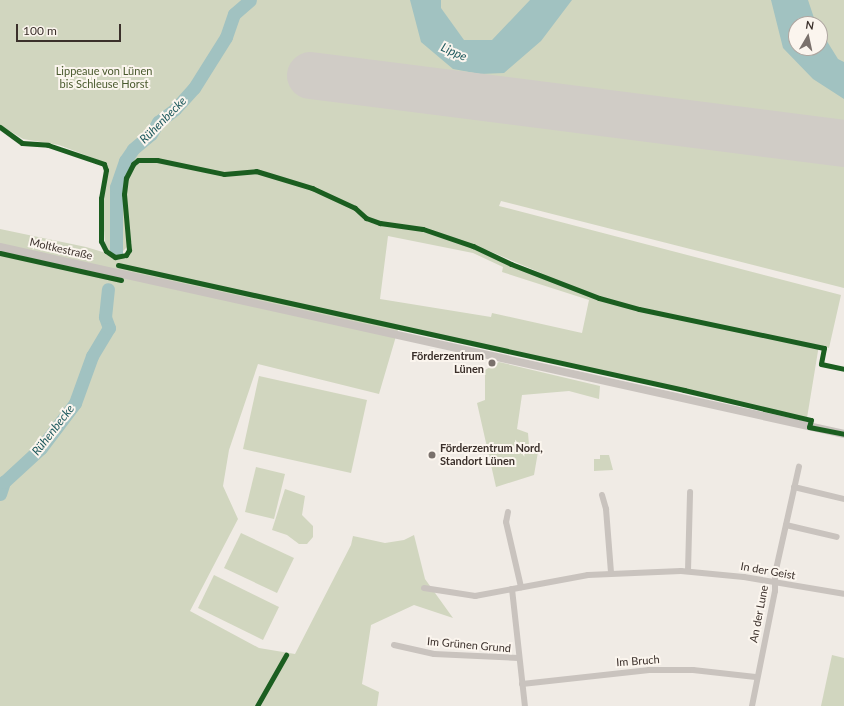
<!DOCTYPE html>
<html>
<head>
<meta charset="utf-8">
<style>
	body { margin:0 }
	#map { position:relative; width:844px; height:706px; overflow:hidden; background:#f0ebe5; font-family:Lato,sans-serif }
	div>[style] { position:absolute }
	[style*='--x'] { left:calc(var(--x)*1px); top:calc(var(--y)*1px); width:calc(var(--w)*1px); rotate:calc(var(--a)*1deg) }
	.green>* { inset:0; background:#d1d6bf }
	.water>* { inset:0; background:#a1c2c1 }
	.river>* { height:13px; margin:-6.5px; padding:0 6.5px; transform-origin:6.5px; border-radius:6.5px; background:#a1c2c1 }
	.runway>* { height:47px; margin:-23.5px; padding:0 23.5px; transform-origin:23.5px; border-radius:23.5px; background:#d0ccc6 }
	.minor>* { height:6px; margin:-3px; padding:0 3px; transform-origin:3px; border-radius:3px; background:#c9c3be }
	.tertiary>* { height:8px; margin:-4px; padding:0 4px; transform-origin:4px; border-radius:4px; background:#c9c3be }
	.cycleway>* { height:5px; margin:-2.5px; padding:0 2.5px; transform-origin:2.5px; border-radius:2.5px; background:#1b5e20 }
	.dots>* { width:11px; height:11px; translate:-50% -50%; box-sizing:border-box; border:2px solid #fbf5ee; border-radius:50% }
	span { translate:-50% -50%; white-space:nowrap; text-align:center; line-height:1.15; -webkit-text-stroke:4px #fbf5ee; paint-order:stroke }
	.park-label { font-size:11px; color:#4a5a2e }
	.street-label { font-size:11px; color:#3b302b }
	.poi-label { font-size:11px; color:#3b302b; font-weight:700 }
	.right { translate:-100% -50%; text-align:right }
	.left { translate:0 -50%; text-align:left }
	.water-label { font-size:12px; color:#1f5a5e; font-style:italic }
	.north { position:absolute; left:788px; top:16px; width:40px; height:40px; box-sizing:border-box; background:#fbf5ee; border:1px solid #aea6a0; border-radius:50%; rotate:9deg; font-size:11px; font-weight:700; line-height:16px; text-align:center; color:#3b302b }
	.north::after { content:''; display:block; margin:auto; width:14px; height:18px; background:#7a716c; clip-path:polygon(50% 0,100% 100%,50% 72%,0 100%) }
	.scale { position:absolute; left:16px; top:24px; width:105px; height:18px; box-sizing:border-box; border:2px solid #3b302b; border-top:0; padding-left:5px; font-size:12px; line-height:14px; white-space:nowrap; color:#3b302b; -webkit-text-stroke:3px #fbf5ee; paint-order:stroke }
</style>
</head>
<body>
<div id="map">
	<div class="green">
		<div style="clip-path:polygon(evenodd,0 0,844px 0,844px 288px,501px 201px,499px 206px,841px 295px,829px 348px,819px 345px,807px 418px,399px 326px,379px 394px,258px 364px,229px 450px,223px 486px,238px 519px,190px 611px,259px 648px,295px 654px,351px 545px,353px 536px,385px 543px,404px 540px,414px 535px,425px 579px,453px 618px,414px 605px,371px 625px,362px 684px,379px 692px,377px 706px,0 706px,0 229px,86px 247px,126px 259px,132px 242px,119px 255px,110px 252px,105px 243px,102px 205px,106px 163px,59px 145px,23px 139px,0 125px,0 0,796px 24px,820px 24px,820px 48px,796px 48px,796px 24px,0 0,388px 236px,473px 253px,503px 267px,502px 272px,589px 300px,582px 333px,492px 313px,491px 317px,380px 299px,388px 236px,0 0,487px 250px,546px 275px,484px 252px,487px 250px)"></div>
		<div style="clip-path:polygon(499px 362px,600px 386px,599px 399px,569px 391px,522px 395px,517px 429px,528px 433px,529px 445px,539px 446px,534px 475px,496px 487px,477px 403px,485px 400px,485px 370px)"></div>
		<div style="clip-path:polygon(259px 376px,367px 400px,351px 473px,243px 449px)"></div>
		<div style="clip-path:polygon(600px 455px,609px 455px,613px 470px,594px 471px,594px 459px,600px 459px)"></div>
		<div style="clip-path:polygon(256px 467px,285px 474px,274px 519px,245px 512px)"></div>
		<div style="clip-path:polygon(285px 489px,305px 496px,302px 515px,313px 526px,313px 537px,307px 544px,299px 544px,287px 535px,272px 530px)"></div>
		<div style="clip-path:polygon(241px 533px,294px 558px,277px 593px,224px 568px)"></div>
		<div style="clip-path:polygon(214px 575px,279px 607px,263px 640px,198px 608px)"></div>
		<div style="clip-path:polygon(832px 655px,844px 658px,844px 706px,821px 706px)"></div>
	</div>
	<div class="water">
		<div style="clip-path:polygon(410px 0,441px 0,441px 8px,464px 40px,492px 40px,530px 0,572px 0,541px 41px,504px 73px,480px 74px,453px 69px,421px 42px)"></div>
		<div style="clip-path:polygon(771px 0,808px 0,816px 24px,796px 24px,796px 48px,820px 48px,820px 30px,838px 59px,844px 62px,844px 99px,813px 79px,783px 48px)"></div>
	</div>
	<div class="river">
		<div style="--x:116;--y:253;--w:66;--a:-90"></div>
		<div style="--x:116;--y:187;--w:28;--a:-71"></div>
		<div style="--x:125;--y:161;--w:14;--a:-56"></div>
		<div style="--x:133;--y:149;--w:23;--a:-40"></div>
		<div style="--x:151;--y:134;--w:14;--a:-60"></div>
		<div style="--x:158;--y:122;--w:21;--a:-37"></div>
		<div style="--x:175;--y:109;--w:28;--a:-48"></div>
		<div style="--x:194;--y:88;--w:60;--a:-57.9"></div>
		<div style="--x:226;--y:37;--w:24;--a:-71"></div>
		<div style="--x:234;--y:14;--w:21;--a:-41"></div>
		<div style="--x:0;--y:494;--w:13;--a:-72"></div>
		<div style="--x:4;--y:482;--w:50;--a:-42.6"></div>
		<div style="--x:41;--y:448;--w:56;--a:-52.9"></div>
		<div style="--x:75;--y:403;--w:50;--a:-70.1"></div>
		<div style="--x:92;--y:356;--w:33;--a:-59"></div>
		<div style="--x:109;--y:328;--w:12;--a:-110"></div>
		<div style="--x:105;--y:317;--w:28;--a:-84"></div>
	</div>
	<div class="runway">
		<div style="--x:310;--y:75;--w:538;--a:7.26"></div>
	</div>
	<div class="minor">
		<div style="--x:794;--y:487;--w:51;--a:13.5"></div>
		<div style="--x:602;--y:495;--w:15;--a:74"></div>
		<div style="--x:606;--y:509;--w:63;--a:85.5"></div>
		<div style="--x:508;--y:512;--w:10;--a:101"></div>
		<div style="--x:506;--y:522;--w:67;--a:77"></div>
		<div style="--x:786;--y:525;--w:52;--a:13.2"></div>
		<div style="--x:688;--y:571;--w:79;--a:-88.5"></div>
		<div style="--x:424;--y:588;--w:52;--a:8.9"></div>
		<div style="--x:475;--y:596;--w:115;--a:-10.5"></div>
		<div style="--x:588;--y:575;--w:93;--a:-2.5"></div>
		<div style="--x:681;--y:571;--w:63;--a:5.4"></div>
		<div style="--x:744;--y:577;--w:101;--a:9.6"></div>
		<div style="--x:512;--y:589;--w:118;--a:83.7"></div>
		<div style="--x:394;--y:645;--w:41;--a:12.7"></div>
		<div style="--x:434;--y:654;--w:85;--a:2.7"></div>
		<div style="--x:522;--y:684;--w:128;--a:-6.3"></div>
		<div style="--x:649;--y:670;--w:44;--a:0"></div>
		<div style="--x:693;--y:670;--w:63;--a:6.3"></div>
		<div style="--x:752;--y:706;--w:117;--a:-78.7"></div>
		<div style="--x:775;--y:591;--w:17;--a:-90"></div>
		<div style="--x:775;--y:574;--w:110;--a:-77.4"></div>
	</div>
	<div class="tertiary">
		<div style="--x:0;--y:247;--w:864;--a:12.49"></div>
	</div>
	<div class="cycleway">
		<div style="--x:0;--y:127;--w:27;--a:36"></div>
		<div style="--x:22;--y:143;--w:26;--a:4"></div>
		<div style="--x:48;--y:145;--w:59;--a:18.7"></div>
		<div style="--x:104;--y:164;--w:6;--a:72"></div>
		<div style="--x:106;--y:170;--w:28;--a:100"></div>
		<div style="--x:101;--y:198;--w:43;--a:90"></div>
		<div style="--x:101;--y:241;--w:11;--a:63"></div>
		<div style="--x:106;--y:251;--w:11;--a:34"></div>
		<div style="--x:115;--y:257;--w:11;--a:-10"></div>
		<div style="--x:126;--y:255;--w:6;--a:-59"></div>
		<div style="--x:129;--y:250;--w:56;--a:-95.1"></div>
		<div style="--x:124;--y:194;--w:16;--a:-83"></div>
		<div style="--x:126;--y:178;--w:16;--a:-63"></div>
		<div style="--x:133;--y:164;--w:6;--a:-39"></div>
		<div style="--x:138;--y:160;--w:19;--a:0"></div>
		<div style="--x:157;--y:160;--w:68;--a:11.8"></div>
		<div style="--x:224;--y:174;--w:32;--a:-5"></div>
		<div style="--x:256;--y:171;--w:59;--a:16.9"></div>
		<div style="--x:312;--y:188;--w:47;--a:24.9"></div>
		<div style="--x:355;--y:208;--w:15;--a:42"></div>
		<div style="--x:366;--y:218;--w:15;--a:20"></div>
		<div style="--x:380;--y:223;--w:43;--a:7.9"></div>
		<div style="--x:423;--y:229;--w:53;--a:18.8"></div>
		<div style="--x:473;--y:246;--w:42;--a:25.3"></div>
		<div style="--x:511;--y:264;--w:94;--a:21.1"></div>
		<div style="--x:599;--y:298;--w:41;--a:15.4"></div>
		<div style="--x:639;--y:309;--w:189;--a:11.9"></div>
		<div style="--x:824;--y:348;--w:16;--a:101"></div>
		<div style="--x:821;--y:364;--w:24;--a:12"></div>
		<div style="--x:0;--y:253;--w:124;--a:12.6"></div>
		<div style="--x:118;--y:265;--w:580;--a:12.45"></div>
		<div style="--x:684;--y:390;--w:130;--a:13.3"></div>
		<div style="--x:811;--y:420;--w:7;--a:106"></div>
		<div style="--x:809;--y:427;--w:36;--a:11"></div>
		<div style="--x:257;--y:706;--w:59;--a:-60.4"></div>
	</div>
	<div class="dots">
		<div style="left:492px;top:363px;background:#7a716c"></div>
		<div style="left:432px;top:455px;background:#7a716c"></div>
	</div>
	<div class="park-label">
		<span style="left:104px;top:78px">Lippeaue von Lünen<br>bis Schleuse Horst</span>
	</div>
	<div class="street-label">
		<span style="left:61px;top:249px;rotate:13deg">Moltkestraße</span>
		<span style="left:768px;top:571px;rotate:10deg">In der Geist</span>
		<span style="left:759px;top:614px;rotate:-79deg">An der Lune</span>
		<span style="left:469px;top:645px;rotate:5deg">Im Grünen Grund</span>
		<span style="left:638px;top:661px;rotate:-4deg">Im Bruch</span>
	</div>
	<div class="poi-label">
		<span class="right" style="left:484px;top:363px">Förderzentrum<br>Lünen</span>
		<span class="left" style="left:440px;top:455px">Förderzentrum Nord,<br>Standort Lünen</span>
	</div>
	<div class="water-label">
		<span style="left:454px;top:52px;rotate:24deg">Lippe</span>
		<span style="left:163px;top:120px;rotate:-45deg">Rühenbecke</span>
		<span style="left:53px;top:430px;rotate:-52deg">Rühenbecke</span>
	</div>
	<div class="north">N</div>
	<div class="scale">100 m</div>
</div>
</body>
</html>
